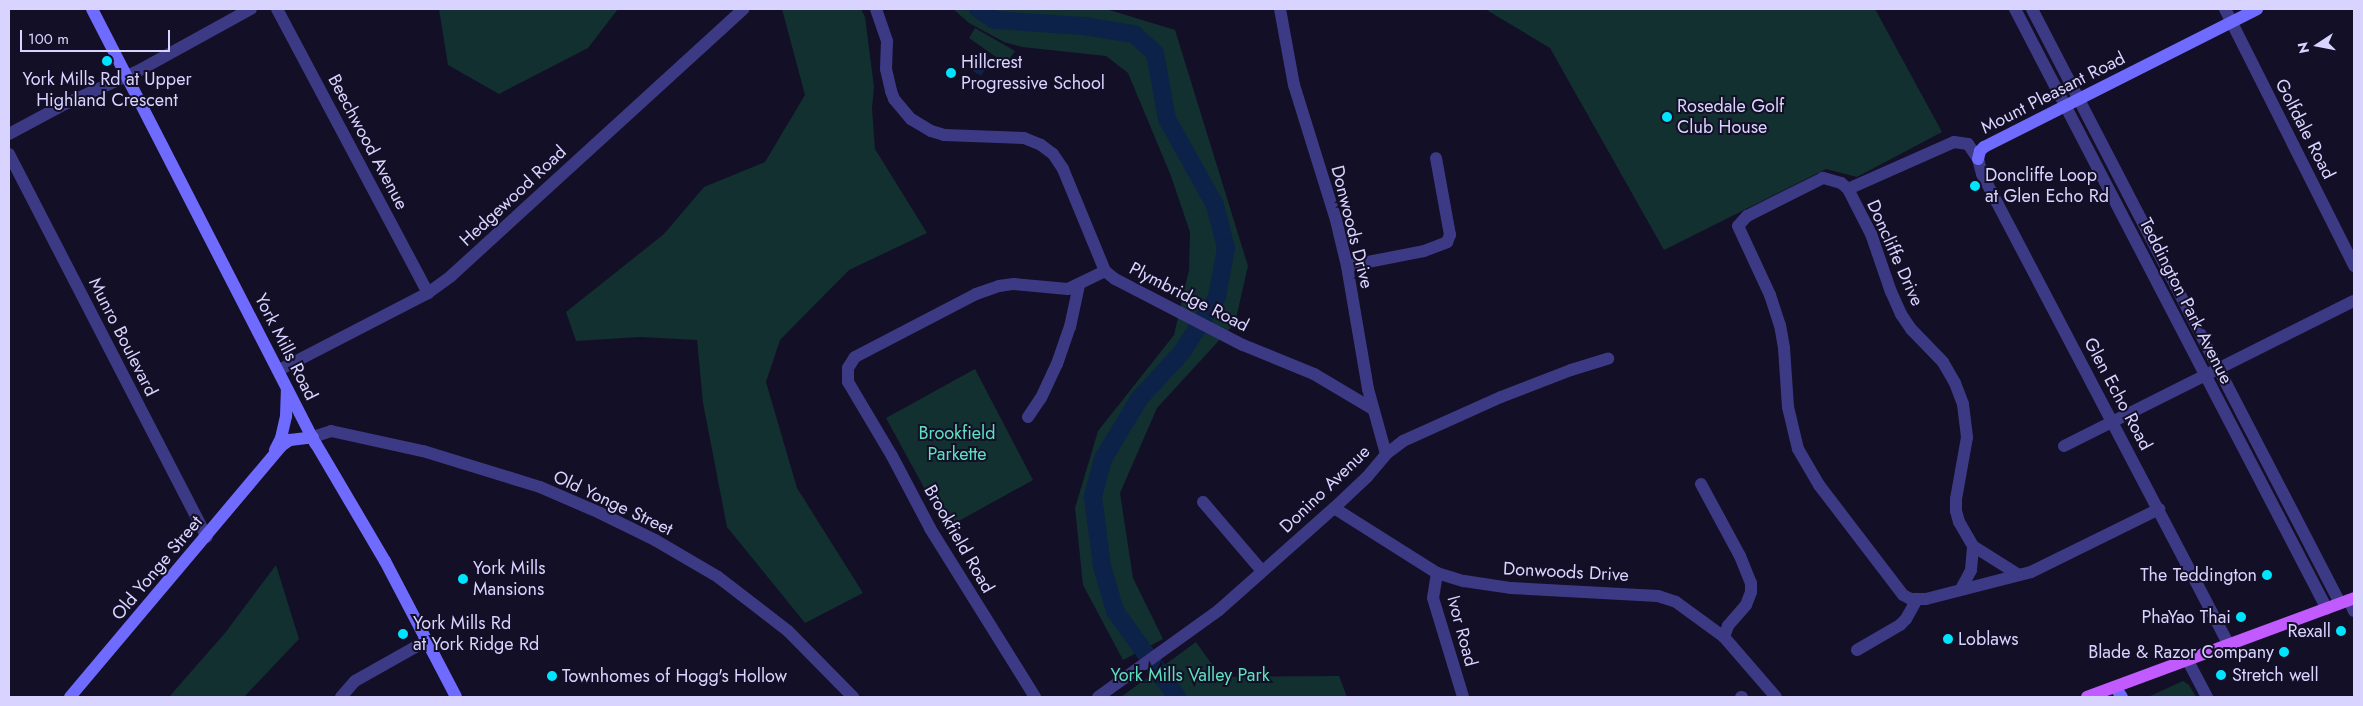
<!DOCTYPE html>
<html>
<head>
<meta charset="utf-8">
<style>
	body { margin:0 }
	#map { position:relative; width:2363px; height:706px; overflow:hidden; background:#130f26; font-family:Jost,sans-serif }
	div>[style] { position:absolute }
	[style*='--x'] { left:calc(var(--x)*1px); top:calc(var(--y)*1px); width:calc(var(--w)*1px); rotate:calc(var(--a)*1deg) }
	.green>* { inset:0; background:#12302f }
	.water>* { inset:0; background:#0c2248 }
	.river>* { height:18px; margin:-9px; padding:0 9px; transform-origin:9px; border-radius:9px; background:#0c2248 }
	.street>* { height:12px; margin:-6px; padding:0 6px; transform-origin:6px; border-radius:6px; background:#3d3a85 }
	.secondary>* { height:12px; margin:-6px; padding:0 6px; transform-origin:6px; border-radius:6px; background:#6f6bff }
	.primary>* { height:12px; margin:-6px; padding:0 6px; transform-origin:6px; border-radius:6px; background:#c25bff }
	.dots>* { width:14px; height:14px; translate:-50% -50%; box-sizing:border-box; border:2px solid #130f26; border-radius:50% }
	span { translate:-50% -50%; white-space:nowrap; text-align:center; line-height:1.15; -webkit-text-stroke:4px #130f26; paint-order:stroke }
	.poi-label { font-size:18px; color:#d9d4ff }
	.left { translate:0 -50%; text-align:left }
	.right { translate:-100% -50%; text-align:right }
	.street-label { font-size:18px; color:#d9d4ff }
	.park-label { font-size:18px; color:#5fe0c0 }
	.frame { position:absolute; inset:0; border:10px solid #d9d4ff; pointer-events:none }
	.north { position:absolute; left:2293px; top:20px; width:50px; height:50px; -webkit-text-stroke:4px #130f26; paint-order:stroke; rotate:259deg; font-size:14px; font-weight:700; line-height:20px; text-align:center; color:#d9d4ff }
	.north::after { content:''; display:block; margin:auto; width:18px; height:22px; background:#d9d4ff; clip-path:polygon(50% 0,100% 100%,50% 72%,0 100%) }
	.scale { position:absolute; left:20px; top:30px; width:150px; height:22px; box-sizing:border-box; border:2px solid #d9d4ff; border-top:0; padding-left:6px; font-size:15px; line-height:18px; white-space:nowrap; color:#d9d4ff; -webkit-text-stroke:4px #130f26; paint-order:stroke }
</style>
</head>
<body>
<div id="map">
	<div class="green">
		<div style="clip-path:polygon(439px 9px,618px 9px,588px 48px,499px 94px,448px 65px)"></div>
		<div style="clip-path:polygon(782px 9px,861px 9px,865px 17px,874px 87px,872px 108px,875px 149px,927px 233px,849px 270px,780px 340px,766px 382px,797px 488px,863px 593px,805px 623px,727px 527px,703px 403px,697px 340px,640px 337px,576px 341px,566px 312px,664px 234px,704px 187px,765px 162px,805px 95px)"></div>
		<div style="clip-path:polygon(953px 9px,1106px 9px,1175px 30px,1248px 266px,1235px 323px,1157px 408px,1120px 493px,1133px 578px,1163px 639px,1123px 660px,1083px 585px,1075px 508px,1098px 431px,1174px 335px,1189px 270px,1190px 232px,1171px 176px,1128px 73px,1106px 56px,1022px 47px,1004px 42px,969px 23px)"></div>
		<div style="clip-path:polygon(1485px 9px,1875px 9px,1942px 132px,1857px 177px,1826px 169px,1664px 250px,1550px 48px)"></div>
		<div style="clip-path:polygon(975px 28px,1015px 51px,1006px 64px,969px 38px)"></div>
		<div style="clip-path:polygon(975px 369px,1033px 480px,946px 528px,886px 418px)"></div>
		<div style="clip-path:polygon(276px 565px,299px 639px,244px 697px,169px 697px,225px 633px)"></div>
		<div style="clip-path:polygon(1196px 642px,1221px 677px,1339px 676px,1347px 697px,1121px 697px)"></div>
		<div style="clip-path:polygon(2183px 681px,2189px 685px,2196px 697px,2148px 697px)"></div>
	</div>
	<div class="water">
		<div style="clip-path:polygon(983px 56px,991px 61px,981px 76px,973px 71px)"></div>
	</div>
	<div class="river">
		<div style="--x:978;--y:9;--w:20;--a:33"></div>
		<div style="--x:995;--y:20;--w:89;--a:3.9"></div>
		<div style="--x:1084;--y:26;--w:51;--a:9.1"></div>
		<div style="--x:1134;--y:34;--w:28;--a:42"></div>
		<div style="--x:1155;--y:53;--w:67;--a:79.7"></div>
		<div style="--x:1167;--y:119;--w:98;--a:60.8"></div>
		<div style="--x:1215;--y:205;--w:44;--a:75.7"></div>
		<div style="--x:1226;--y:248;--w:50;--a:100.4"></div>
		<div style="--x:1217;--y:297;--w:65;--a:122.5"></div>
		<div style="--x:1182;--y:352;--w:64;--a:132.5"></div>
		<div style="--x:1139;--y:399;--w:70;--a:121"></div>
		<div style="--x:1103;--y:459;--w:39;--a:105"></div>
		<div style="--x:1093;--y:497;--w:70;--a:82.6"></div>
		<div style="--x:1102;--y:566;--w:47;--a:73.9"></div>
		<div style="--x:1115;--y:611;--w:106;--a:54.2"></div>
	</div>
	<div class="street">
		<div style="--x:277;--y:9;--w:322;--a:62"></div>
		<div style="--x:876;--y:9;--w:34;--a:71"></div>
		<div style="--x:887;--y:41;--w:28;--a:92"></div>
		<div style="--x:886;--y:69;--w:23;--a:77"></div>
		<div style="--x:891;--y:91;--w:9;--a:69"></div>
		<div style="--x:894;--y:99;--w:26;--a:50"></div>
		<div style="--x:911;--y:119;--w:23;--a:31"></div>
		<div style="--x:931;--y:131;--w:14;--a:17"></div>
		<div style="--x:944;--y:135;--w:80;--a:2.1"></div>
		<div style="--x:1024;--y:138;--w:18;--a:22"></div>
		<div style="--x:1041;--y:145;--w:15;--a:37"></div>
		<div style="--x:1053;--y:154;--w:18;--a:56"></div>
		<div style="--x:1063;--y:169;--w:110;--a:67.6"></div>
		<div style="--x:1105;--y:271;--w:13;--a:39"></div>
		<div style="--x:1115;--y:279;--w:144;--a:27.3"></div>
		<div style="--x:1243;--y:345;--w:77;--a:22.2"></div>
		<div style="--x:1314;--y:374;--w:69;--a:30.7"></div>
		<div style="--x:1280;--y:9;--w:77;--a:79.6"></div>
		<div style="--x:1294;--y:85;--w:141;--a:72.7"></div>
		<div style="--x:1336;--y:220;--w:47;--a:76.6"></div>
		<div style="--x:1347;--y:266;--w:125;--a:80.3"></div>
		<div style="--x:1368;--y:389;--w:67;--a:74.5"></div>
		<div style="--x:2015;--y:9;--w:676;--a:62.53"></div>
		<div style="--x:2032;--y:9;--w:669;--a:62.59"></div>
		<div style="--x:2225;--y:9;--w:288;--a:63.3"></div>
		<div style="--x:9;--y:134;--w:64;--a:-28.2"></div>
		<div style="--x:65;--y:104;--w:80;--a:-24.3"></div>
		<div style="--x:138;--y:71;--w:129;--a:-28.8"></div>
		<div style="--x:9;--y:154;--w:431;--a:62.7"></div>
		<div style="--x:1848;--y:189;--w:116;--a:-23.9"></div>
		<div style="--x:1954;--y:142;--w:14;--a:8"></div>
		<div style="--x:1968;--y:144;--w:18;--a:56"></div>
		<div style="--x:1978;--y:159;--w:16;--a:75"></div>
		<div style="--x:1982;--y:174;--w:532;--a:62.33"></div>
		<div style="--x:1347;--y:266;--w:78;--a:-11"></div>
		<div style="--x:1424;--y:251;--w:25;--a:-21"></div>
		<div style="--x:1447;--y:242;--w:8;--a:-67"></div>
		<div style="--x:1450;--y:235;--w:78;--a:-100.3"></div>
		<div style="--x:279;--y:370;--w:168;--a:-27.3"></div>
		<div style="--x:428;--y:293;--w:29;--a:-36"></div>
		<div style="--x:451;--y:276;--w:396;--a:-42.4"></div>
		<div style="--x:1028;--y:417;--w:23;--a:-56"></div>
		<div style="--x:1041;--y:398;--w:38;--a:-65"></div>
		<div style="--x:1057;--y:364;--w:39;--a:-71"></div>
		<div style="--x:1070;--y:327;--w:43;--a:-77.9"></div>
		<div style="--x:313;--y:437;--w:19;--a:-18"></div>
		<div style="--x:331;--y:431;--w:94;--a:12.3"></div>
		<div style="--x:423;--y:451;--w:122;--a:17.1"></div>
		<div style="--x:540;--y:487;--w:65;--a:23.4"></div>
		<div style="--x:600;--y:513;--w:61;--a:26.1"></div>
		<div style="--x:655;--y:540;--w:73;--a:30.4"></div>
		<div style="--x:718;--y:577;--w:88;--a:37.6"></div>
		<div style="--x:788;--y:631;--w:93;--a:45.4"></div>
		<div style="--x:2064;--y:446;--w:324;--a:-26.6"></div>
		<div style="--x:1701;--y:484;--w:82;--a:61.6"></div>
		<div style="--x:1740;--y:556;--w:29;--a:68"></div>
		<div style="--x:1751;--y:583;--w:9;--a:90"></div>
		<div style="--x:1751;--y:592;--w:14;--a:111"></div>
		<div style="--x:1746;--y:605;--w:28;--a:131"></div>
		<div style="--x:1728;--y:626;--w:12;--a:110"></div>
		<div style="--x:1203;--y:502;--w:91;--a:49.5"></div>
		<div style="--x:1334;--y:508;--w:122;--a:32.3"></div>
		<div style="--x:1437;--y:573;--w:28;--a:17"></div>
		<div style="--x:1464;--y:581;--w:48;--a:8.5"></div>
		<div style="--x:1511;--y:588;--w:147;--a:3.1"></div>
		<div style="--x:1658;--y:596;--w:19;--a:18"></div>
		<div style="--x:1676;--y:602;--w:59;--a:36.1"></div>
		<div style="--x:1724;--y:637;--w:79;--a:49.1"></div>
		<div style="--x:1437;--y:573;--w:25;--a:99"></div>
		<div style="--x:1433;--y:598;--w:103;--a:73.1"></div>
		<div style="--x:2019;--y:575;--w:54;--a:-147.8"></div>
		<div style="--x:1973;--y:546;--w:28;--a:-120"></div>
		<div style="--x:1959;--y:522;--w:11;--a:-105"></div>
		<div style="--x:1956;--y:511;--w:12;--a:-90"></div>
		<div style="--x:1956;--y:499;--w:63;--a:-79.9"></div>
		<div style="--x:1967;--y:437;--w:33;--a:-97"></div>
		<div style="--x:1963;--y:404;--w:22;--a:-111"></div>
		<div style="--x:1955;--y:383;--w:24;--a:-120"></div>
		<div style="--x:1943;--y:362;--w:46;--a:-134.1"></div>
		<div style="--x:1911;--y:329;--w:18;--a:-124"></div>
		<div style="--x:1901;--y:314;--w:24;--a:-114"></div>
		<div style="--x:1891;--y:292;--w:61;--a:-109"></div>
		<div style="--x:1871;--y:234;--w:51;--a:-117.1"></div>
		<div style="--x:1848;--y:189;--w:9;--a:-139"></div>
		<div style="--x:1841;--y:183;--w:19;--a:-164"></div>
		<div style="--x:1823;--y:178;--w:85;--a:153.4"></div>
		<div style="--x:1747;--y:216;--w:13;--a:132"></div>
		<div style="--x:1738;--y:226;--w:76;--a:65.1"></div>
		<div style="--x:1770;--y:295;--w:32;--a:72"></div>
		<div style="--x:1780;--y:325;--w:23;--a:80"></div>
		<div style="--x:1784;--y:348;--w:59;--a:86.1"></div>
		<div style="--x:1788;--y:407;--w:43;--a:76.6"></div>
		<div style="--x:1798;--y:449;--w:42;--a:59.7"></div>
		<div style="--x:1819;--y:485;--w:138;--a:52.6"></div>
		<div style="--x:1903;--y:595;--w:9;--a:27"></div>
		<div style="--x:1911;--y:599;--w:15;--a:0"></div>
		<div style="--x:1926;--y:599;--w:108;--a:-14.4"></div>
		<div style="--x:2031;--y:572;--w:143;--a:-26.2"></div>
		<div style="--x:1961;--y:589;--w:21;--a:-62"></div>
		<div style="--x:1971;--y:570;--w:24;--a:-85"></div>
		<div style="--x:2349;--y:600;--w:12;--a:66"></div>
		<div style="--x:1857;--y:650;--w:50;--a:-30.2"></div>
		<div style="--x:1900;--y:625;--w:8;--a:-45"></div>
		<div style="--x:1906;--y:619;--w:23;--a:-61"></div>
		<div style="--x:2188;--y:661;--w:41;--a:62.2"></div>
		<div style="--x:341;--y:697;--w:21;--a:-49"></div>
		<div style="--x:355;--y:681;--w:81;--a:-29.4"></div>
		<div style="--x:1035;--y:697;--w:199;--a:-121.9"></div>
		<div style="--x:930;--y:528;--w:81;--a:-117.8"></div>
		<div style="--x:892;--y:456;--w:86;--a:-120.7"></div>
		<div style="--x:848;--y:382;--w:14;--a:-90"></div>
		<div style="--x:848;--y:368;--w:13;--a:-58"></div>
		<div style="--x:855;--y:357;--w:136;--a:-27.5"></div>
		<div style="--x:976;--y:294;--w:24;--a:-19"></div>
		<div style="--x:999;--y:286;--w:15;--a:-8"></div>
		<div style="--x:1014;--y:284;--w:54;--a:5.3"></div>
		<div style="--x:1068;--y:289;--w:41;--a:-25.9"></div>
		<div style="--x:1098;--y:697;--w:149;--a:-35.7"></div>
		<div style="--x:1219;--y:610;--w:154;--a:-41.6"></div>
		<div style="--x:1334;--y:508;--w:45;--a:-43.2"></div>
		<div style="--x:1367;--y:477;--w:30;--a:-50"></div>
		<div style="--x:1386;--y:454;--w:21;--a:-37"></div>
		<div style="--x:1403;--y:441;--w:107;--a:-24.2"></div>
		<div style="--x:1501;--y:397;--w:75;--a:-21.1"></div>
		<div style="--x:1571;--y:370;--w:39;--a:-17"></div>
		<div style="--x:1741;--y:697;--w:1;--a:0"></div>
	</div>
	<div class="secondary">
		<div style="--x:92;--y:9;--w:489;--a:62.8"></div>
		<div style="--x:316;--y:444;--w:136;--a:59.5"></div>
		<div style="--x:385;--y:561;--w:153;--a:62.4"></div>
		<div style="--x:1978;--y:159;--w:8;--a:-76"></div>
		<div style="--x:1980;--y:151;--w:6;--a:-45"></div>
		<div style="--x:1984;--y:147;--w:306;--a:-26.8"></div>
		<div style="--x:275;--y:450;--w:13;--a:-63"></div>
		<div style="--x:281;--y:438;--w:23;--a:-77"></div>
		<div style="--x:286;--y:416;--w:27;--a:-88"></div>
		<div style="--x:2115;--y:687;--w:12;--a:55"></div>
		<div style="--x:70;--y:697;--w:328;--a:-49.9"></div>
		<div style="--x:281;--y:446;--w:11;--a:-34"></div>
		<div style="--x:290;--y:440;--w:23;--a:-7"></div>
	</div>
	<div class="primary">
		<div style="--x:2087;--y:697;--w:285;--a:-20.3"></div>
	</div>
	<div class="dots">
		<div style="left:107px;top:61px;background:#00e5ff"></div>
		<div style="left:951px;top:73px;background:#00e5ff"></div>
		<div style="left:1667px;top:117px;background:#00e5ff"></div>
		<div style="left:1975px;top:186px;background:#00e5ff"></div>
		<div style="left:2267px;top:575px;background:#00e5ff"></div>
		<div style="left:463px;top:579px;background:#00e5ff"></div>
		<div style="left:2241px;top:617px;background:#00e5ff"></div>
		<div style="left:2341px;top:631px;background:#00e5ff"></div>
		<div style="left:403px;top:634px;background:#00e5ff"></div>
		<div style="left:1948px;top:639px;background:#00e5ff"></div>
		<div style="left:2284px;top:652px;background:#00e5ff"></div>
		<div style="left:2221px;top:675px;background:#00e5ff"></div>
		<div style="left:552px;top:676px;background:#00e5ff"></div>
	</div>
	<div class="poi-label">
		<span class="left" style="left:961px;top:73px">Hillcrest<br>Progressive School</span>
		<span style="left:107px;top:90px">York Mills Rd at Upper<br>Highland Crescent</span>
		<span class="left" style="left:1677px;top:117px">Rosedale Golf<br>Club House</span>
		<span class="left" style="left:1985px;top:186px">Doncliffe Loop<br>at Glen Echo Rd</span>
		<span class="left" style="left:473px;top:579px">York Mills<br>Mansions</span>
		<span class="right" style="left:2257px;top:575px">The Teddington</span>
		<span class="right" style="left:2231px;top:617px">PhaYao Thai</span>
		<span class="left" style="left:413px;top:634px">York Mills Rd<br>at York Ridge Rd</span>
		<span class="right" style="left:2331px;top:631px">Rexall</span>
		<span class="left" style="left:1958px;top:639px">Loblaws</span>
		<span class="right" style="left:2274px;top:652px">Blade &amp; Razor Company</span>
		<span class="left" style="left:2232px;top:675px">Stretch well</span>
		<span class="left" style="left:562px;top:676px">Townhomes of Hogg's Hollow</span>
	</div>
	<div class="street-label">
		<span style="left:2053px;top:93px;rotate:-27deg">Mount Pleasant Road</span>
		<span style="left:2305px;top:129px;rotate:63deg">Golfdale Road</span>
		<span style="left:368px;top:142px;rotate:62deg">Beechwood Avenue</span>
		<span style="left:513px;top:196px;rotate:-43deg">Hedgewood Road</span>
		<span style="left:1352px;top:227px;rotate:76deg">Donwoods Drive</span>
		<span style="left:1895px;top:253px;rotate:66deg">Doncliffe Drive</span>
		<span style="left:1189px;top:297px;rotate:27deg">Plymbridge Road</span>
		<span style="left:2186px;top:301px;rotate:63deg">Teddington Park Avenue</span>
		<span style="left:123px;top:337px;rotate:63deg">Munro Boulevard</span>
		<span style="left:286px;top:347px;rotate:63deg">York Mills Road</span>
		<span style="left:2118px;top:394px;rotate:62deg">Glen Echo Road</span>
		<span style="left:1325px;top:489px;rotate:-44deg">Donino Avenue</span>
		<span style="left:613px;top:503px;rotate:25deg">Old Yonge Street</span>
		<span style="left:959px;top:539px;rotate:60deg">Brookfield Road</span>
		<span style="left:157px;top:568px;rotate:-50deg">Old Yonge Street</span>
		<span style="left:1566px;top:572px;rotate:3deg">Donwoods Drive</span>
		<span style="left:1462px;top:631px;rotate:75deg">Ivor Road</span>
	</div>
	<div class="park-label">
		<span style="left:957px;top:444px">Brookfield<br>Parkette</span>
		<span style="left:1190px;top:675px">York Mills Valley Park</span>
	</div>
	<div class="frame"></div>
	<div class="north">N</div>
	<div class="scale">100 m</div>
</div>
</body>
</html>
